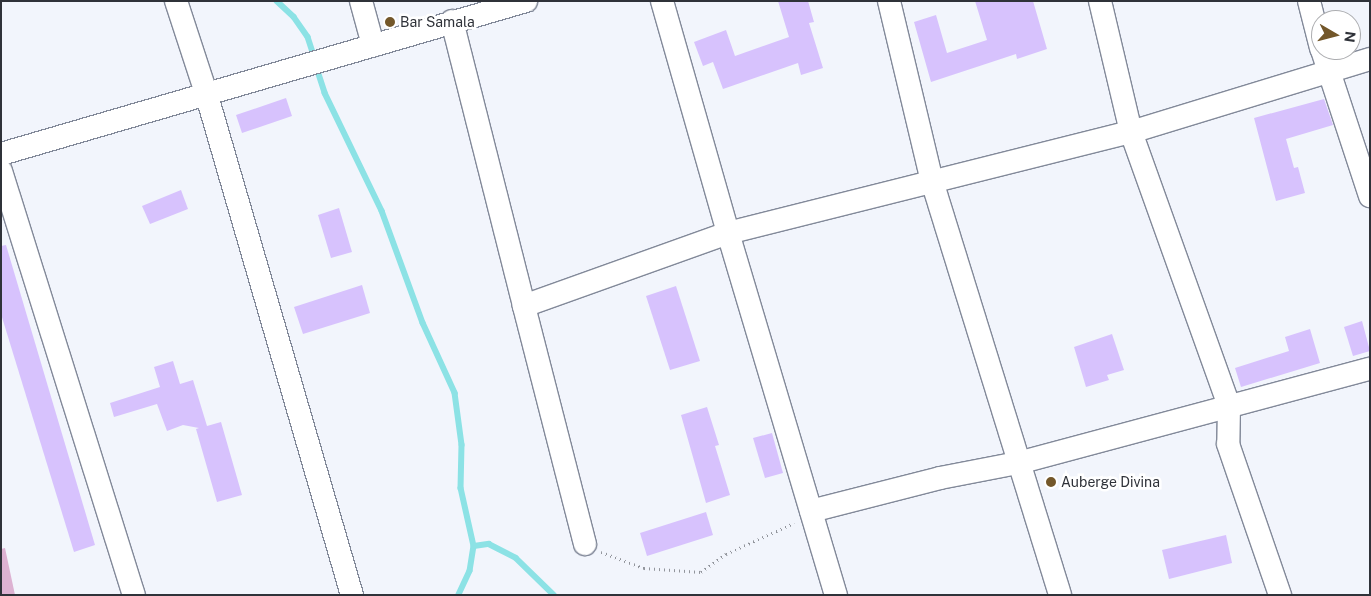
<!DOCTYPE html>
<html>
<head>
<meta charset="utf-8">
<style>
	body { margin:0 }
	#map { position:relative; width:1371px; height:596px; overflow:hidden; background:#f2f5fc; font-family:"Public Sans",sans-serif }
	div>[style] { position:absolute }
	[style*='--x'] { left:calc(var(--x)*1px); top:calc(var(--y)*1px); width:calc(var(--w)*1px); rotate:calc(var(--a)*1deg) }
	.green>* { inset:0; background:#ddb2d2 }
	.stream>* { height:5.5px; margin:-2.75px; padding:0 2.75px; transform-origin:2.75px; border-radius:2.75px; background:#8ce2e5 }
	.building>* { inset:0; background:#d7c2fd }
	.path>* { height:3px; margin-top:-1.5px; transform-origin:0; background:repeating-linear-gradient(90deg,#92959c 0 1px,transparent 0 5px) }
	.roads { filter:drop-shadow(1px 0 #828999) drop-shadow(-1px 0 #828999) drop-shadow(0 1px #828999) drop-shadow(0 -1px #828999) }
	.street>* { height:22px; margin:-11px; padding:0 11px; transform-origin:11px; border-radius:11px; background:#fff }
	.dots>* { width:14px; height:14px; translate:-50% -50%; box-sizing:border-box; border:2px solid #fff; border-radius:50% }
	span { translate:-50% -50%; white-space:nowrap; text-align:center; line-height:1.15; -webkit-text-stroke:5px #fff; paint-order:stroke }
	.poi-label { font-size:14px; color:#2f3239 }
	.left { translate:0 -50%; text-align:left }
	.frame { position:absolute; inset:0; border:2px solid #2f3239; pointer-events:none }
	.north { position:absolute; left:1311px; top:10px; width:50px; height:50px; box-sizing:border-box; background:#fff; border:1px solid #acadb0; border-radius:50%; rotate:98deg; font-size:14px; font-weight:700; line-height:20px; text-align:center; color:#2f3239 }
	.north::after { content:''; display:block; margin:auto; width:18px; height:22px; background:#73572a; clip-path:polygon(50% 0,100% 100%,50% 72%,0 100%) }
</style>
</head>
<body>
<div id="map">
	<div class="green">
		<div style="clip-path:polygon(5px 548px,15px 595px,1px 595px,1px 549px)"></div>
	</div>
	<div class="stream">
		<div style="--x:277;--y:1;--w:23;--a:43"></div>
		<div style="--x:294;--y:17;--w:24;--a:55"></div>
		<div style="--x:308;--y:37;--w:23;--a:72"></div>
		<div style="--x:317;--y:68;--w:26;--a:72"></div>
		<div style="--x:325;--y:93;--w:131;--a:64.2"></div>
		<div style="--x:382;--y:211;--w:119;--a:69.9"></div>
		<div style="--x:423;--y:323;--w:77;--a:65.4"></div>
		<div style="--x:455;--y:393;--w:52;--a:82.3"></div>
		<div style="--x:462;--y:445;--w:43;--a:91.3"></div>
		<div style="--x:461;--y:488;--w:59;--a:77.4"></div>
		<div style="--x:474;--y:546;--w:25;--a:99"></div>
		<div style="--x:470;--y:571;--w:26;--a:115"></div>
		<div style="--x:474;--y:546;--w:15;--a:-8"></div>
		<div style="--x:489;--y:544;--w:30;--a:27"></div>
		<div style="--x:516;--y:558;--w:53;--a:44.2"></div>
	</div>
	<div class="building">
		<div style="clip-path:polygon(778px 1px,808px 1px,814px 22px,809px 23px,823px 68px,801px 75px,798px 63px,723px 89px,713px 62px,703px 66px,694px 42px,726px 30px,735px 56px,789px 37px)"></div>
		<div style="clip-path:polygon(975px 1px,1033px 1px,1047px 49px,1017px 59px,1016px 54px,931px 82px,914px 22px,936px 15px,947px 53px,987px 40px)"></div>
		<div style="clip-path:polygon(286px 98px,292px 116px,242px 133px,236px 115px)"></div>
		<div style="clip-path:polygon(1324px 99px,1333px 125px,1286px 139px,1294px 168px,1298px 167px,1305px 193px,1276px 201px,1254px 118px)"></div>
		<div style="clip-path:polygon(181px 190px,188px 209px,150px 224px,142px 206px)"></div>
		<div style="clip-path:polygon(339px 208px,352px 252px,331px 258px,318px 215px)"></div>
		<div style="clip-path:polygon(6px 245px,95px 545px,74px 552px,1px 314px,1px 246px)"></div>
		<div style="clip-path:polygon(362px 285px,370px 313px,303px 334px,294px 307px)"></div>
		<div style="clip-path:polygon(676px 286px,700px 361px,670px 370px,646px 296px)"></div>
		<div style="clip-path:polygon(1362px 321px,1370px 351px,1353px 356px,1344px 327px)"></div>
		<div style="clip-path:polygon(1310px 329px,1320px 363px,1241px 387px,1235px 368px,1289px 351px,1285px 337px)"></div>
		<div style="clip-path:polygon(1112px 334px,1124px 370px,1107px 375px,1109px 380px,1086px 387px,1074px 347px)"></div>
		<div style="clip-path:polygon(173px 361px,180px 384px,193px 380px,207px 426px,221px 422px,242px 495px,217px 502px,196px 429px,199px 428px,183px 425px,167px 431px,157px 404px,114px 417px,110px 403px,160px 387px,154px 367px)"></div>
		<div style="clip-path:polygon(707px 407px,719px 445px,715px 446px,730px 495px,706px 503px,681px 415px)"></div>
		<div style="clip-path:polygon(772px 433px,783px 473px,765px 478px,753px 438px)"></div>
		<div style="clip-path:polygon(706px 512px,713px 535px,647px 556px,640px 533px)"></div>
		<div style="clip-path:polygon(1226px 535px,1232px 563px,1169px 579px,1162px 550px)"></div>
	</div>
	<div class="path">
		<div style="--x:601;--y:552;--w:46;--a:20.4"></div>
		<div style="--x:644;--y:568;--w:57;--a:4"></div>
		<div style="--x:701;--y:572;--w:31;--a:-36"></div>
		<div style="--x:726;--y:554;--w:75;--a:-24.5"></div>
	</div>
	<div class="roads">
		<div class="street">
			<div style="--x:176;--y:1;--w:100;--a:71.9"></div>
			<div style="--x:207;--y:96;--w:520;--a:73.8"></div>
			<div style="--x:361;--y:1;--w:46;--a:74.7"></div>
			<div style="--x:662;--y:1;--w:241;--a:74.1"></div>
			<div style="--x:728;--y:233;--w:415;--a:-14.1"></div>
			<div style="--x:1131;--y:132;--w:250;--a:-17"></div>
			<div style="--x:889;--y:1;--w:185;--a:76.6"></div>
			<div style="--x:932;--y:181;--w:433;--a:72.8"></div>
			<div style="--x:1100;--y:1;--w:135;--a:76.7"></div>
			<div style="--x:1131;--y:132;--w:290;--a:70.3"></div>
			<div style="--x:1229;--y:405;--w:39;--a:91"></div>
			<div style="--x:1228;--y:444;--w:160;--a:71"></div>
			<div style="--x:1309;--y:1;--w:49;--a:75.7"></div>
			<div style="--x:452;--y:21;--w:294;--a:75.8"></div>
			<div style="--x:1322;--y:50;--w:154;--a:71.8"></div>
			<div style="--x:1;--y:154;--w:547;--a:-16.25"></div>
			<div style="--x:1;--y:171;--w:444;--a:72.6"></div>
			<div style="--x:811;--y:511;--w:133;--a:-14.3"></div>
			<div style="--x:940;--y:478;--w:79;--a:-10.9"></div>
			<div style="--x:1018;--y:463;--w:364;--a:-15"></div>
			<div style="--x:585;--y:544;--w:246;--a:-104.4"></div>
			<div style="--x:524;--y:306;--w:217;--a:-19.7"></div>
			<div style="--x:728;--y:233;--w:378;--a:73.4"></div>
		</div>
	</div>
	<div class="dots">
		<div style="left:390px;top:22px;background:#73572a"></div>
		<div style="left:1051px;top:482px;background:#73572a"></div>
	</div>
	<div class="poi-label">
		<span class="left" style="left:400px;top:22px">Bar Samala</span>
		<span class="left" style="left:1061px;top:482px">Auberge Divina</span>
	</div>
	<div class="frame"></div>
	<div class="north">N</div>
</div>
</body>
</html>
